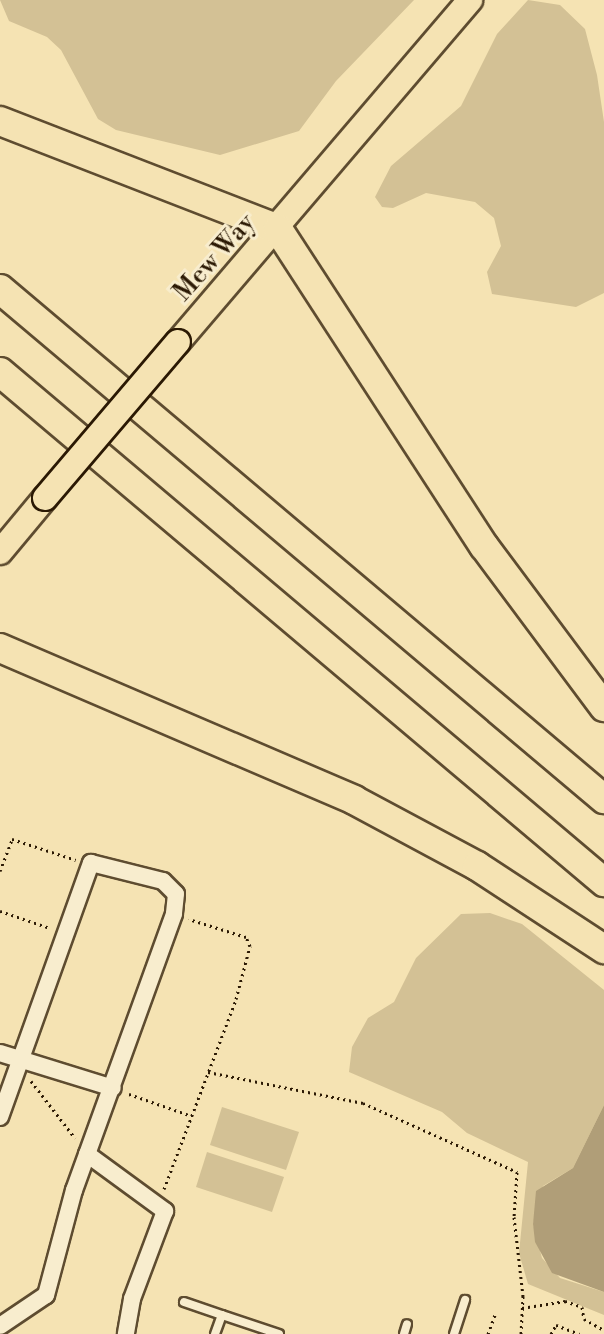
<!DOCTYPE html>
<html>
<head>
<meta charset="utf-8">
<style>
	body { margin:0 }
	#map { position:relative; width:604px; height:1334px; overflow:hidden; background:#f5e3b3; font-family:"Libre Bodoni",serif }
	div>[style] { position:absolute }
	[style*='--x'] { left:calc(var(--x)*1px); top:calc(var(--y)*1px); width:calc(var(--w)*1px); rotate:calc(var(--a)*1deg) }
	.green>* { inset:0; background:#d3c195 }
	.water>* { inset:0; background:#b09e78 }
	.path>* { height:3px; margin-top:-1.5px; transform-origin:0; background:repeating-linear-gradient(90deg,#2b1904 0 2px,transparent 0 6px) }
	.roads { filter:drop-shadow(2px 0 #5e4c30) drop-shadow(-2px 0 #5e4c30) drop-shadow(0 2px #5e4c30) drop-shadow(0 -2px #5e4c30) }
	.service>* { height:8px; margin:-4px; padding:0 4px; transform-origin:4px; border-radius:4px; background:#f8edce }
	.minor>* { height:16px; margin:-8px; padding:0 8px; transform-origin:8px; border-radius:8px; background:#f8edce }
	.primary>* { height:24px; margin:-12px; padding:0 12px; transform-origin:12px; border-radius:12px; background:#f5e3b3 }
	.motorway>* { height:28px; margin:-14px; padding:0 14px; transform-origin:14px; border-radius:14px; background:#f5e3b3 }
	.bridges { filter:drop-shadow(2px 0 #2b1904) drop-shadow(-2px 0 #2b1904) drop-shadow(0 2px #2b1904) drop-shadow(0 -2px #2b1904) }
	.primary-bridge>* { height:24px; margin:-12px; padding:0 12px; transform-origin:12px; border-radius:12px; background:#f5e3b3 }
	span { translate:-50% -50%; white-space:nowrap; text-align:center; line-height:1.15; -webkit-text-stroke:6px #f8edce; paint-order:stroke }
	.street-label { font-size:26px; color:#2b1904 }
</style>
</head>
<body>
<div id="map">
	<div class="green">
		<div style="clip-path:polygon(0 0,414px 0,336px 81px,299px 131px,220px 155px,116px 130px,98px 119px,61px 50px,47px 37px,9px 21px)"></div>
		<div style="clip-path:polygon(528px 0,560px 5px,585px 29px,597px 75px,604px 122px,604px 293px,576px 307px,492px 294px,487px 272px,501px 246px,494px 218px,475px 202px,426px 193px,393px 208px,382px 207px,375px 197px,391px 166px,461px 106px,497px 34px)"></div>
		<div style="clip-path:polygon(490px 913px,522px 924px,604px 990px,604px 1105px,573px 1168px,543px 1186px,533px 1224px,542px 1258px,560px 1278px,604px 1292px,604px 1315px,528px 1284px,519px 1253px,528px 1162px,467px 1133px,442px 1112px,349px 1072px,352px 1047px,368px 1018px,394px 1002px,416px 958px,461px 914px)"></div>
		<div style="clip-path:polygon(222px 1107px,299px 1132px,286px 1170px,210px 1145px)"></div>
		<div style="clip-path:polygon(207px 1152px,284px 1177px,272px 1212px,196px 1187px)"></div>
	</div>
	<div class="water">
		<div style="clip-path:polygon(604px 1105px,604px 1292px,552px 1273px,535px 1242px,533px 1224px,536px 1191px,573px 1168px)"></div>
	</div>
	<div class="path">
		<div style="--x:0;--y:871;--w:34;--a:-69"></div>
		<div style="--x:12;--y:839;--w:67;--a:18.2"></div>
		<div style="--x:0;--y:911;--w:53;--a:18.8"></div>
		<div style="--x:208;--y:1072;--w:158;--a:11.3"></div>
		<div style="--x:363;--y:1103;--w:169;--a:24.1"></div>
		<div style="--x:517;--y:1172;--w:45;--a:93.8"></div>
		<div style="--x:514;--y:1217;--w:80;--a:83.5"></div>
		<div style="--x:523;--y:1296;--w:38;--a:93"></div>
		<div style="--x:31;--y:1081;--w:72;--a:52.3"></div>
		<div style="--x:129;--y:1094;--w:64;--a:19.3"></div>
		<div style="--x:164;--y:1189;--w:203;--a:-69.2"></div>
		<div style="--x:236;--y:999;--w:55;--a:-75.2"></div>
		<div style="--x:250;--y:946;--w:10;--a:-114"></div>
		<div style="--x:246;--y:937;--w:60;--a:-162.5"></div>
		<div style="--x:522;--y:1308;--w:44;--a:-9.2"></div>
		<div style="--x:565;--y:1301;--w:18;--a:19"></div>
		<div style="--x:582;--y:1307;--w:12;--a:81"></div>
		<div style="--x:584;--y:1319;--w:23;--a:29"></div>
		<div style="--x:488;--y:1334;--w:23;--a:-70"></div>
		<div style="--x:551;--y:1334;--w:10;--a:-61"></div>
		<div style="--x:556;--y:1325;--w:25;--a:21"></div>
	</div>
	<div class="roads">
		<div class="service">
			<div style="--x:184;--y:1302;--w:40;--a:18.9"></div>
			<div style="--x:215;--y:1334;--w:20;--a:-70"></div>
			<div style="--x:222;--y:1315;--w:60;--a:18.4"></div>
			<div style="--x:404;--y:1334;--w:10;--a:-73"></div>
			<div style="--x:454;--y:1334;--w:36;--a:-72"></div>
		</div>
		<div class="minor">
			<div style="--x:0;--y:1053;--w:118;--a:17.2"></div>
			<div style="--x:0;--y:1117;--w:270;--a:-70.3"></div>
			<div style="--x:91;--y:863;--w:74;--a:14"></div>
			<div style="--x:163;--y:881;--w:18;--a:45"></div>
			<div style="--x:176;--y:894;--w:20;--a:96"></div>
			<div style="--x:174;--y:914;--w:294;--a:109.9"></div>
			<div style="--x:74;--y:1190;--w:109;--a:104.9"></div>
			<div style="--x:46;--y:1295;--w:55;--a:146"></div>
			<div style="--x:87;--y:1154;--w:97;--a:36.2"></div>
			<div style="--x:165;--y:1211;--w:94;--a:110.6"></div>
			<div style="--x:132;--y:1299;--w:36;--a:100"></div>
		</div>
		<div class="primary">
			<div style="--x:178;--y:342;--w:450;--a:-49.5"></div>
			<div style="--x:0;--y:552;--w:70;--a:-50.2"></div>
		</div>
		<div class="motorway">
			<div style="--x:0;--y:121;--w:298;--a:21.2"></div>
			<div style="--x:278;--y:229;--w:378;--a:57"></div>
			<div style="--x:484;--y:546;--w:201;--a:53.3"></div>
			<div style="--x:0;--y:289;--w:791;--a:40.18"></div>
			<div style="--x:0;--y:372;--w:791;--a:40.18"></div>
			<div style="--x:0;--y:648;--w:385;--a:23.2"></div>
			<div style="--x:354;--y:800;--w:140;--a:28.2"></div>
			<div style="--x:477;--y:866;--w:152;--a:33.2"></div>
		</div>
	</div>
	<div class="bridges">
		<div class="primary-bridge">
			<div style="--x:45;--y:498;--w:205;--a:-49.6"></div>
		</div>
	</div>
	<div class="street-label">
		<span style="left:215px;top:258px;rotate:-48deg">Mew Way</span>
	</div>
</div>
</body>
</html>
